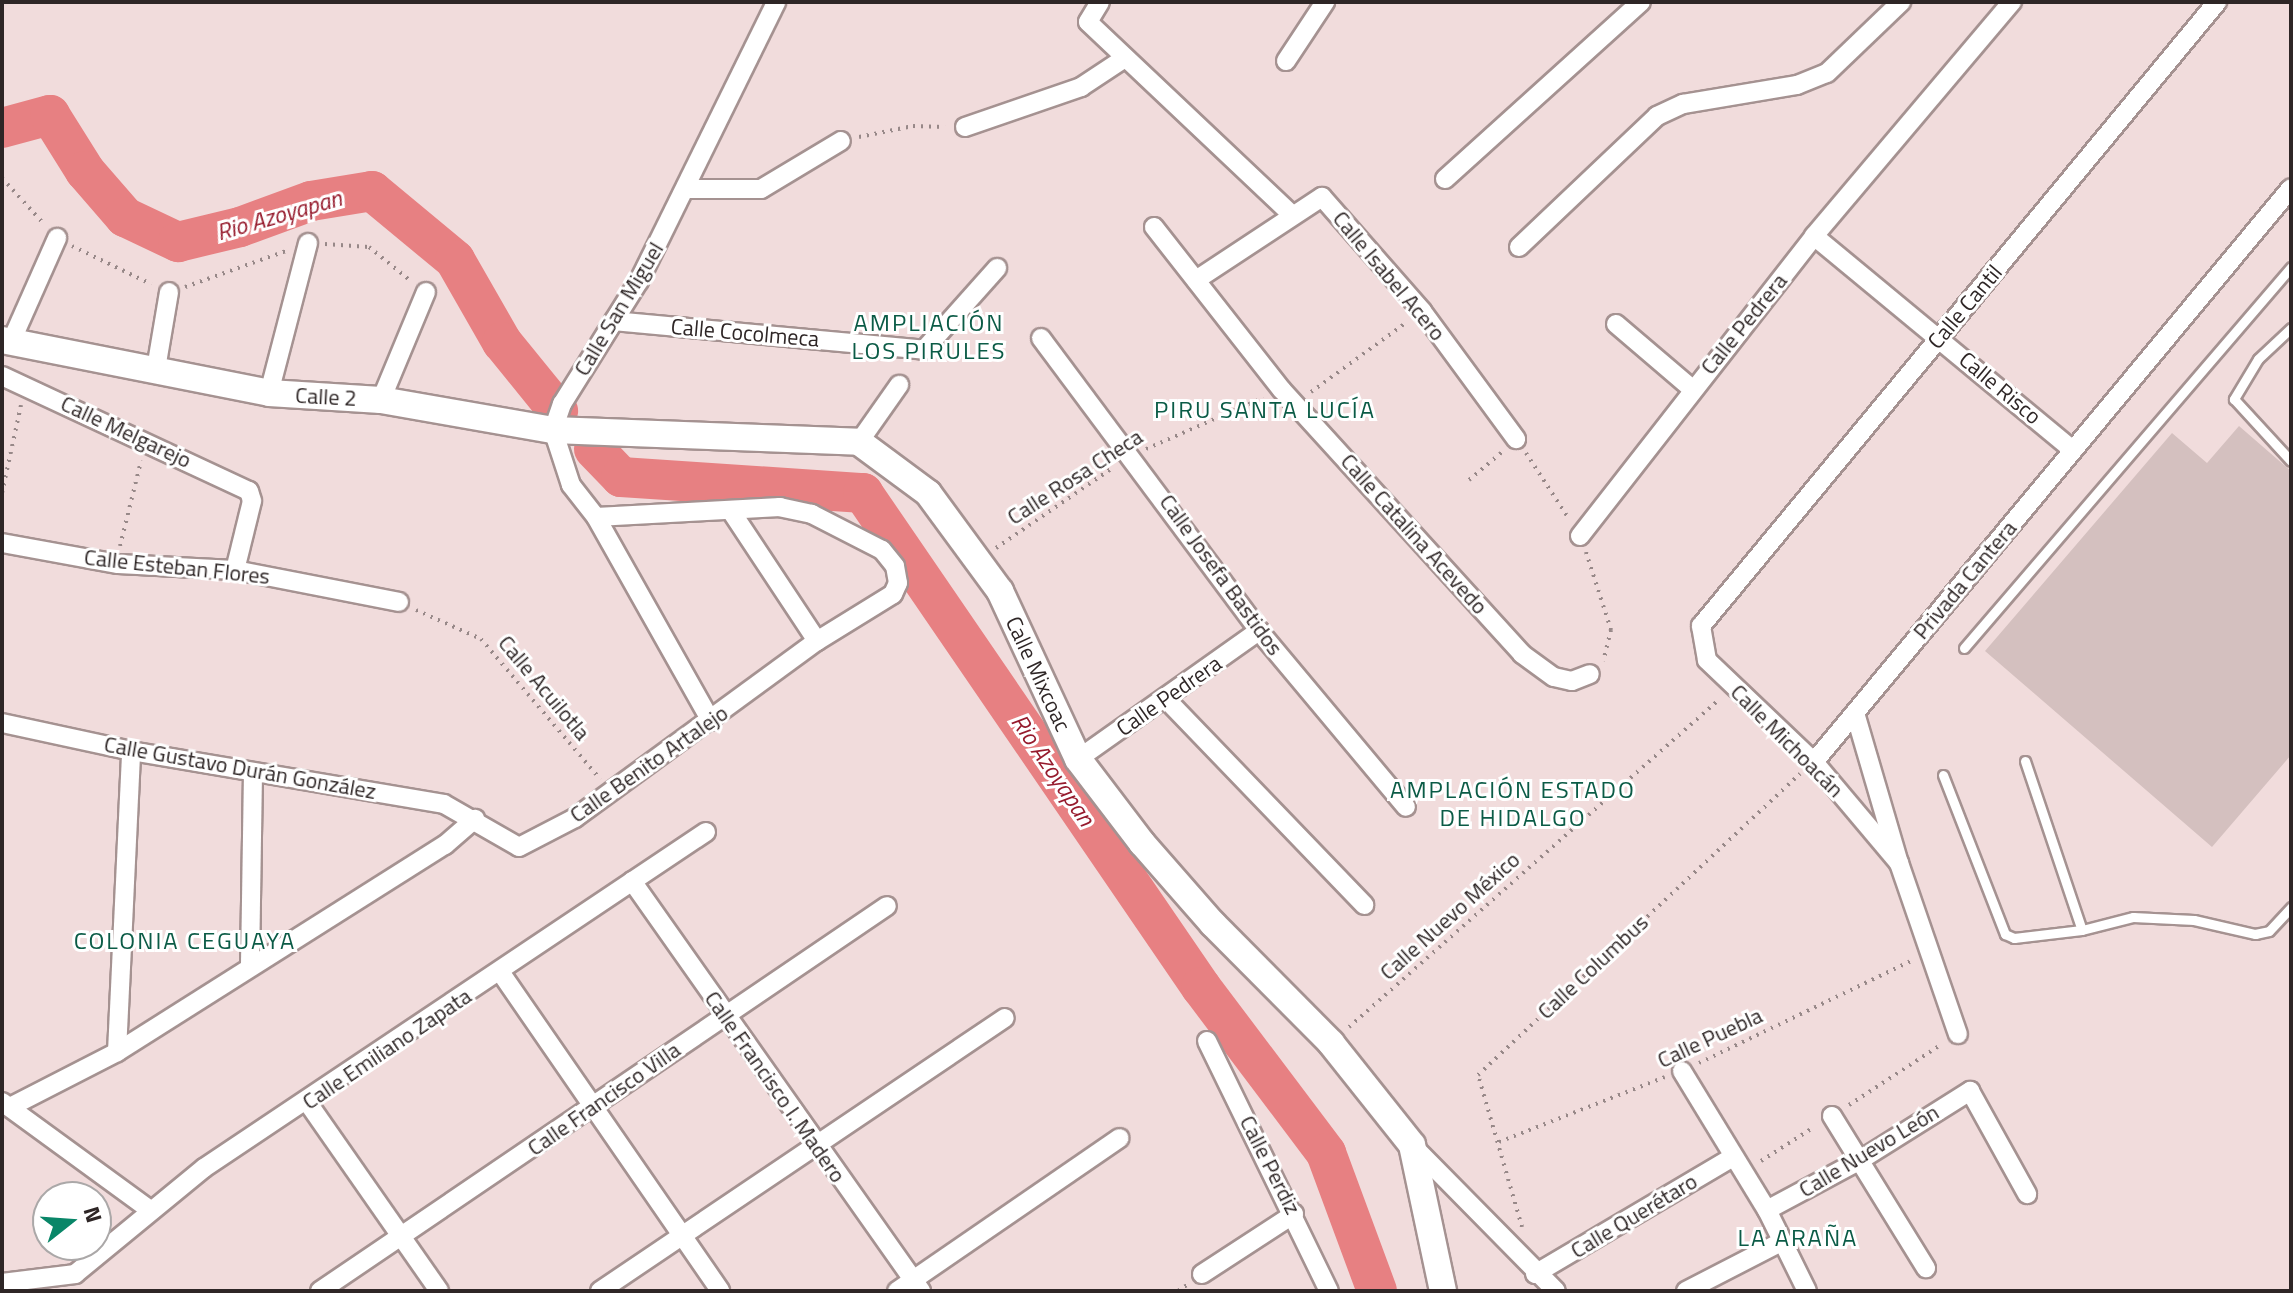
<!DOCTYPE html>
<html>
<head>
<meta charset="utf-8">
<style>
	body { margin:0 }
	#map { position:relative; width:2293px; height:1293px; overflow:hidden; background:#f1dcdc; font-family:"Titillium Web",sans-serif }
	div>[style] { position:absolute }
	[style*='--x'] { left:calc(var(--x)*1px); top:calc(var(--y)*1px); width:calc(var(--w)*1px); rotate:calc(var(--a)*1deg) }
	.river>* { height:40px; margin:-20px; padding:0 20px; transform-origin:20px; border-radius:20px; background:#e78082 }
	.building>* { inset:0; background:#d4c0bf }
	.path>* { height:4px; margin-top:-2px; transform-origin:0; background:repeating-linear-gradient(90deg,#978888 0 2px,transparent 0 8px) }
	.roads { filter:drop-shadow(2px 0 #a59291) drop-shadow(-2px 0 #a59291) drop-shadow(0 2px #a59291) drop-shadow(0 -2px #a59291) }
	.lane>* { height:9px; margin:-4.5px; padding:0 4.5px; transform-origin:4.5px; border-radius:4.5px; background:#fff }
	.street>* { height:18px; margin:-9px; padding:0 9px; transform-origin:9px; border-radius:9px; background:#fff }
	.secondary>* { height:26px; margin:-13px; padding:0 13px; transform-origin:13px; border-radius:13px; background:#fff }
	span { translate:-50% -50%; white-space:nowrap; text-align:center; line-height:1.15; -webkit-text-stroke:6px #fff; paint-order:stroke }
	.street-label { font-size:22px; color:#2e2626 }
	.water-label { font-size:24px; color:#961b2d; font-style:italic }
	.neighbourhood-label { font-size:24px; color:#0b5b46; letter-spacing:2px }
	.frame { position:absolute; inset:0; border:4px solid #2e2626; pointer-events:none }
	.north { position:absolute; left:32px; top:1181px; width:80px; height:80px; box-sizing:border-box; background:#fff; border:2px solid #aba8a8; border-radius:50%; rotate:73deg; font-size:22px; font-weight:700; line-height:32px; text-align:center; color:#2e2626 }
	.north::after { content:''; display:block; margin:auto; width:28px; height:36px; background:#098668; clip-path:polygon(50% 0,100% 100%,50% 72%,0 100%) }
</style>
</head>
<body>
<div id="map">
	<div class="river">
		<div style="--x:2;--y:128;--w:50;--a:-15.2"></div>
		<div style="--x:50;--y:115;--w:66;--a:58"></div>
		<div style="--x:85;--y:171;--w:61;--a:49"></div>
		<div style="--x:125;--y:217;--w:59;--a:25.3"></div>
		<div style="--x:178;--y:242;--w:64;--a:-13.6"></div>
		<div style="--x:240;--y:227;--w:76;--a:-20.1"></div>
		<div style="--x:311;--y:201;--w:62;--a:-9.3"></div>
		<div style="--x:372;--y:191;--w:108;--a:39.7"></div>
		<div style="--x:455;--y:260;--w:95;--a:60.2"></div>
		<div style="--x:502;--y:342;--w:89;--a:50.9"></div>
		<div style="--x:594;--y:449;--w:39;--a:46"></div>
		<div style="--x:621;--y:477;--w:243;--a:3.8"></div>
		<div style="--x:863;--y:493;--w:599;--a:55.62"></div>
		<div style="--x:1201;--y:987;--w:208;--a:53"></div>
		<div style="--x:1326;--y:1153;--w:147;--a:69.7"></div>
	</div>
	<div class="building">
		<div style="clip-path:polygon(2239px 426px,2291px 471px,2291px 755px,2212px 847px,1985px 651px,2172px 433px,2207px 463px)"></div>
	</div>
	<div class="path">
		<div style="--x:859;--y:137;--w:55;--a:-11.5"></div>
		<div style="--x:913;--y:126;--w:32;--a:2"></div>
		<div style="--x:2;--y:178;--w:62;--a:47.6"></div>
		<div style="--x:325;--y:244;--w:44;--a:3.9"></div>
		<div style="--x:369;--y:247;--w:55;--a:39.1"></div>
		<div style="--x:72;--y:246;--w:88;--a:25.7"></div>
		<div style="--x:185;--y:287;--w:107;--a:-19.6"></div>
		<div style="--x:1311;--y:392;--w:119;--a:-36.1"></div>
		<div style="--x:1146;--y:449;--w:128;--a:-23.6"></div>
		<div style="--x:1526;--y:453;--w:79;--a:56.9"></div>
		<div style="--x:1469;--y:480;--w:43;--a:-40.3"></div>
		<div style="--x:2;--y:493;--w:90;--a:-77.8"></div>
		<div style="--x:120;--y:546;--w:88;--a:-76.1"></div>
		<div style="--x:996;--y:548;--w:143;--a:-34.5"></div>
		<div style="--x:1586;--y:552;--w:82;--a:72.2"></div>
		<div style="--x:1611;--y:630;--w:32;--a:104"></div>
		<div style="--x:416;--y:610;--w:71;--a:24"></div>
		<div style="--x:481;--y:639;--w:184;--a:49.6"></div>
		<div style="--x:1349;--y:1027;--w:495;--a:-41.5"></div>
		<div style="--x:1699;--y:1063;--w:235;--a:-25.7"></div>
		<div style="--x:1849;--y:1105;--w:111;--a:-33.3"></div>
		<div style="--x:1499;--y:1142;--w:178;--a:-21.4"></div>
		<div style="--x:1761;--y:1161;--w:63;--a:-32.7"></div>
		<div style="--x:1522;--y:1227;--w:158;--a:-106.1"></div>
		<div style="--x:1478;--y:1075;--w:441;--a:-43.1"></div>
		<div style="--x:1178;--y:1291;--w:11;--a:-34"></div>
	</div>
	<div class="roads">
		<div class="lane">
			<div style="--x:2291;--y:328;--w:45;--a:136.8"></div>
			<div style="--x:2258;--y:359;--w:47;--a:121"></div>
			<div style="--x:2234;--y:399;--w:84;--a:47.4"></div>
			<div style="--x:1964;--y:648;--w:502;--a:-49.36"></div>
			<div style="--x:2025;--y:761;--w:178;--a:71.4"></div>
			<div style="--x:1943;--y:775;--w:171;--a:68.7"></div>
			<div style="--x:2005;--y:934;--w:10;--a:24"></div>
			<div style="--x:2014;--y:938;--w:68;--a:-6.7"></div>
			<div style="--x:2082;--y:930;--w:53;--a:-14.3"></div>
			<div style="--x:2133;--y:917;--w:61;--a:2.8"></div>
			<div style="--x:2194;--y:920;--w:63;--a:12.9"></div>
			<div style="--x:2255;--y:934;--w:14;--a:-12"></div>
			<div style="--x:2269;--y:931;--w:33;--a:-47"></div>
		</div>
		<div class="street">
			<div style="--x:1100;--y:2;--w:23;--a:121"></div>
			<div style="--x:1088;--y:22;--w:281;--a:43.4"></div>
			<div style="--x:1286;--y:61;--w:71;--a:-56.5"></div>
			<div style="--x:965;--y:127;--w:123;--a:-19"></div>
			<div style="--x:1081;--y:87;--w:53;--a:-33.4"></div>
			<div style="--x:1445;--y:179;--w:264;--a:-42.1"></div>
			<div style="--x:686;--y:189;--w:75;--a:0"></div>
			<div style="--x:761;--y:189;--w:93;--a:-31"></div>
			<div style="--x:1154;--y:227;--w:207;--a:51.9"></div>
			<div style="--x:1282;--y:390;--w:357;--a:47.7"></div>
			<div style="--x:1522;--y:654;--w:39;--a:36"></div>
			<div style="--x:1554;--y:677;--w:18;--a:13"></div>
			<div style="--x:1572;--y:681;--w:19;--a:-21"></div>
			<div style="--x:1814;--y:236;--w:336;--a:39.6"></div>
			<div style="--x:1519;--y:247;--w:190;--a:-43.5"></div>
			<div style="--x:1657;--y:116;--w:29;--a:-25"></div>
			<div style="--x:1683;--y:104;--w:116;--a:-9.5"></div>
			<div style="--x:1797;--y:85;--w:32;--a:-22"></div>
			<div style="--x:1827;--y:73;--w:103;--a:-43.8"></div>
			<div style="--x:1196;--y:280;--w:151;--a:-33.4"></div>
			<div style="--x:1322;--y:197;--w:152;--a:48.7"></div>
			<div style="--x:1422;--y:311;--w:159;--a:53.7"></div>
			<div style="--x:614;--y:321;--w:311;--a:5.3"></div>
			<div style="--x:924;--y:350;--w:110;--a:-48.3"></div>
			<div style="--x:1616;--y:324;--w:100;--a:40.5"></div>
			<div style="--x:1041;--y:338;--w:365;--a:53.3"></div>
			<div style="--x:1259;--y:631;--w:229;--a:50.1"></div>
			<div style="--x:11;--y:342;--w:114;--a:-66.1"></div>
			<div style="--x:156;--y:369;--w:78;--a:-80.4"></div>
			<div style="--x:2;--y:376;--w:272;--a:25"></div>
			<div style="--x:249;--y:491;--w:10;--a:73"></div>
			<div style="--x:252;--y:501;--w:71;--a:103.8"></div>
			<div style="--x:269;--y:393;--w:155;--a:-75.4"></div>
			<div style="--x:381;--y:400;--w:117;--a:-67.4"></div>
			<div style="--x:859;--y:442;--w:70;--a:-54.9"></div>
			<div style="--x:731;--y:511;--w:156;--a:56.5"></div>
			<div style="--x:596;--y:517;--w:234;--a:60.6"></div>
			<div style="--x:1580;--y:536;--w:380;--a:-52"></div>
			<div style="--x:1814;--y:236;--w:307;--a:-49.8"></div>
			<div style="--x:2;--y:543;--w:118;--a:10.3"></div>
			<div style="--x:118;--y:564;--w:117;--a:2.9"></div>
			<div style="--x:235;--y:570;--w:167;--a:11"></div>
			<div style="--x:1166;--y:699;--w:286;--a:46.1"></div>
			<div style="--x:1855;--y:713;--w:156;--a:73.7"></div>
			<div style="--x:1899;--y:863;--w:181;--a:71"></div>
			<div style="--x:2;--y:723;--w:132;--a:12.2"></div>
			<div style="--x:131;--y:751;--w:317;--a:9.6"></div>
			<div style="--x:444;--y:804;--w:86;--a:29.8"></div>
			<div style="--x:519;--y:847;--w:63;--a:-27.4"></div>
			<div style="--x:575;--y:818;--w:300;--a:-36.2"></div>
			<div style="--x:817;--y:641;--w:89;--a:-31.7"></div>
			<div style="--x:893;--y:594;--w:12;--a:-66"></div>
			<div style="--x:898;--y:583;--w:17;--a:-100"></div>
			<div style="--x:895;--y:566;--w:21;--a:-129"></div>
			<div style="--x:882;--y:550;--w:79;--a:-152.8"></div>
			<div style="--x:812;--y:514;--w:33;--a:-168"></div>
			<div style="--x:780;--y:507;--w:184;--a:176.9"></div>
			<div style="--x:596;--y:517;--w:41;--a:-128"></div>
			<div style="--x:571;--y:485;--w:58;--a:-108.1"></div>
			<div style="--x:553;--y:430;--w:28;--a:-71"></div>
			<div style="--x:562;--y:404;--w:145;--a:-58"></div>
			<div style="--x:639;--y:281;--w:311;--a:-63.8"></div>
			<div style="--x:1078;--y:759;--w:222;--a:-35.3"></div>
			<div style="--x:1814;--y:762;--w:746;--a:-50.27"></div>
			<div style="--x:1899;--y:863;--w:132;--a:-130.1"></div>
			<div style="--x:1814;--y:762;--w:148;--a:-136.4"></div>
			<div style="--x:1707;--y:660;--w:35;--a:-100"></div>
			<div style="--x:1701;--y:626;--w:810;--a:-50.41"></div>
			<div style="--x:632;--y:881;--w:502;--a:54.82"></div>
			<div style="--x:250;--y:964;--w:192;--a:-89.1"></div>
			<div style="--x:501;--y:973;--w:386;--a:55.4"></div>
			<div style="--x:1207;--y:1041;--w:278;--a:64"></div>
			<div style="--x:117;--y:1052;--w:301;--a:-87.3"></div>
			<div style="--x:1682;--y:1071;--w:163;--a:58.6"></div>
			<div style="--x:1767;--y:1210;--w:90;--a:63.7"></div>
			<div style="--x:2;--y:1102;--w:182;--a:36.1"></div>
			<div style="--x:308;--y:1103;--w:229;--a:55.1"></div>
			<div style="--x:10;--y:1107;--w:120;--a:-27.2"></div>
			<div style="--x:117;--y:1052;--w:388;--a:-32.3"></div>
			<div style="--x:445;--y:845;--w:40;--a:-41"></div>
			<div style="--x:1832;--y:1116;--w:179;--a:58.3"></div>
			<div style="--x:1414;--y:1147;--w:202;--a:45.4"></div>
			<div style="--x:1767;--y:1210;--w:108;--a:-28.2"></div>
			<div style="--x:1862;--y:1159;--w:128;--a:-32.2"></div>
			<div style="--x:1970;--y:1091;--w:118;--a:61"></div>
			<div style="--x:1202;--y:1274;--w:110;--a:-33.1"></div>
			<div style="--x:1535;--y:1274;--w:230;--a:-30.6"></div>
			<div style="--x:2;--y:1283;--w:74;--a:-7"></div>
			<div style="--x:75;--y:1274;--w:167;--a:-39.4"></div>
			<div style="--x:204;--y:1168;--w:604;--a:-33.8"></div>
			<div style="--x:320;--y:1291;--w:685;--a:-34.18"></div>
			<div style="--x:600;--y:1291;--w:488;--a:-34"></div>
			<div style="--x:897;--y:1291;--w:270;--a:-34.5"></div>
			<div style="--x:1686;--y:1291;--w:107;--a:-27.3"></div>
		</div>
		<div class="secondary">
			<div style="--x:2;--y:340;--w:272;--a:11.2"></div>
			<div style="--x:269;--y:393;--w:112;--a:3.6"></div>
			<div style="--x:381;--y:400;--w:175;--a:9.9"></div>
			<div style="--x:553;--y:430;--w:306;--a:2.2"></div>
			<div style="--x:859;--y:442;--w:86;--a:36.5"></div>
			<div style="--x:928;--y:493;--w:122;--a:53.7"></div>
			<div style="--x:1000;--y:591;--w:185;--a:65.1"></div>
			<div style="--x:1078;--y:759;--w:106;--a:52.7"></div>
			<div style="--x:1142;--y:843;--w:108;--a:48.8"></div>
			<div style="--x:1213;--y:924;--w:168;--a:45.2"></div>
			<div style="--x:1331;--y:1043;--w:130;--a:51.5"></div>
			<div style="--x:1412;--y:1145;--w:149;--a:78"></div>
		</div>
	</div>
	<div class="street-label">
		<span style="left:1389px;top:276px;rotate:50deg">Calle Isabel Acero</span>
		<span style="left:1965px;top:307px;rotate:-50deg">Calle Cantil</span>
		<span style="left:619px;top:309px;rotate:-59deg">Calle San Miguel</span>
		<span style="left:1744px;top:324px;rotate:-51deg">Calle Pedrera</span>
		<span style="left:745px;top:333px;rotate:5deg">Calle Cocolmeca</span>
		<span style="left:2000px;top:388px;rotate:40deg">Calle Risco</span>
		<span style="left:326px;top:397px;rotate:3deg">Calle 2</span>
		<span style="left:126px;top:432px;rotate:25deg">Calle Melgarejo</span>
		<span style="left:1075px;top:477px;rotate:-33deg">Calle Rosa Checa</span>
		<span style="left:1414px;top:534px;rotate:48deg">Calle Catalina Acevedo</span>
		<span style="left:177px;top:567px;rotate:6deg">Calle Esteban Flores</span>
		<span style="left:1221px;top:575px;rotate:54deg">Calle Josefa Bastidos</span>
		<span style="left:1965px;top:580px;rotate:-50deg">Privada Cantera</span>
		<span style="left:1038px;top:674px;rotate:65deg">Calle Mixcoac</span>
		<span style="left:544px;top:688px;rotate:50deg">Calle Acuilotla</span>
		<span style="left:1169px;top:696px;rotate:-35deg">Calle Pedrera</span>
		<span style="left:1787px;top:741px;rotate:45deg">Calle Michoacán</span>
		<span style="left:649px;top:764px;rotate:-35deg">Calle Benito Artalejo</span>
		<span style="left:240px;top:768px;rotate:10deg">Calle Gustavo Durán González</span>
		<span style="left:1450px;top:916px;rotate:-42deg">Calle Nuevo México</span>
		<span style="left:1593px;top:967px;rotate:-43deg">Calle Columbus</span>
		<span style="left:1710px;top:1038px;rotate:-25deg">Calle Puebla</span>
		<span style="left:387px;top:1049px;rotate:-34deg">Calle Emiliano Zapata</span>
		<span style="left:775px;top:1087px;rotate:55deg">Calle Francisco I. Madero</span>
		<span style="left:604px;top:1099px;rotate:-35deg">Calle Francisco Villa</span>
		<span style="left:1869px;top:1151px;rotate:-31deg">Calle Nuevo León</span>
		<span style="left:1270px;top:1165px;rotate:63deg">Calle Perdiz</span>
		<span style="left:1634px;top:1216px;rotate:-31deg">Calle Querétaro</span>
	</div>
	<div class="water-label">
		<span style="left:279px;top:215px;rotate:-16deg">Rio Azoyapan</span>
		<span style="left:1053px;top:770px;rotate:56deg">Rio Azoyapan</span>
	</div>
	<div class="neighbourhood-label">
		<span style="left:929px;top:337px">AMPLIACIÓN<br>LOS PIRULES</span>
		<span style="left:1265px;top:410px">PIRU SANTA LUCÍA</span>
		<span style="left:1513px;top:804px">AMPLACIÓN ESTADO<br>DE HIDALGO</span>
		<span style="left:185px;top:941px">COLONIA CEGUAYA</span>
		<span style="left:1798px;top:1238px">LA ARAÑA</span>
	</div>
	<div class="frame"></div>
	<div class="north">N</div>
</div>
</body>
</html>
